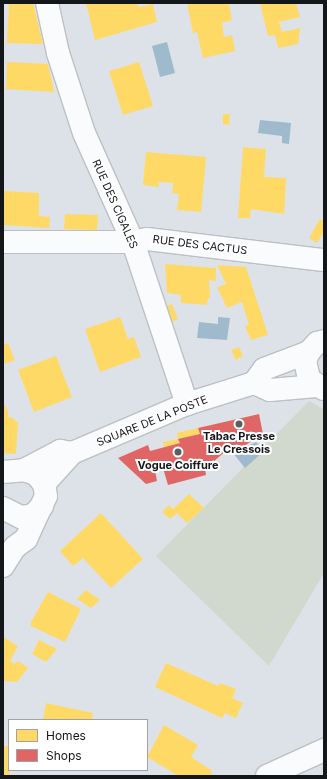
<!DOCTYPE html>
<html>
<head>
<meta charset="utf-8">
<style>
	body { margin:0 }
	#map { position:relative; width:327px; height:779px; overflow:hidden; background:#dde2e8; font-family:Inter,sans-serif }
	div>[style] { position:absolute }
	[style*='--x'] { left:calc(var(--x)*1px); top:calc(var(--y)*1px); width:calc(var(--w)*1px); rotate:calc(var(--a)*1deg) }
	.green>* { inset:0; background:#d1d9ce }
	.water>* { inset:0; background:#9fbacc }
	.homes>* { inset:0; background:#ffd966 }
	.shops>* { inset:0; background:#e06666 }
	.roads { filter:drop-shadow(1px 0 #bcc0c4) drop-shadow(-1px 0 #bcc0c4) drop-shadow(0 1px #bcc0c4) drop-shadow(0 -1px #bcc0c4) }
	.minor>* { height:22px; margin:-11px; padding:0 11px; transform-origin:11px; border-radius:11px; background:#fafbfc }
	.dots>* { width:11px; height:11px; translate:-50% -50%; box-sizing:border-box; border:2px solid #fff; border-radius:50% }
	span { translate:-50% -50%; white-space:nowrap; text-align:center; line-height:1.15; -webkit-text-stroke:4px #fff; paint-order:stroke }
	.street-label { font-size:11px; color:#13171a }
	.poi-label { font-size:11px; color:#13171a; font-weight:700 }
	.frame { position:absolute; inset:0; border:4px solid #13171a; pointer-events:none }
	.legend { position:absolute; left:8px; top:719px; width:140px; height:52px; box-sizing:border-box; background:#fff; border:1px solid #a1a2a3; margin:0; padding:5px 7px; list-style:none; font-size:12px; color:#13171a }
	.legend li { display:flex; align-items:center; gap:8px; height:20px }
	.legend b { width:20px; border:1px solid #a1a2a3 }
</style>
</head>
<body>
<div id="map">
	<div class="green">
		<div style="clip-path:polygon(309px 401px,324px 409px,324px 573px,269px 666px,156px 556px)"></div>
	</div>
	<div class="water">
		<div style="clip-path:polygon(167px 42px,175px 73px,160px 77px,152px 46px)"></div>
		<div style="clip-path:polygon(260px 120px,291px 123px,289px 144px,282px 143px,282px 136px,258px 133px)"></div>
		<div style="clip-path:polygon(218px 317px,230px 318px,227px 340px,197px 338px,199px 322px,218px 324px)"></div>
		<div style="clip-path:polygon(256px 442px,264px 451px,245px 468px,233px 453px)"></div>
	</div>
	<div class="homes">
		<div style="clip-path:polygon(9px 3px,33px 3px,43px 44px,7px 43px)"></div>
		<div style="clip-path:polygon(86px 3px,137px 3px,139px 7px,153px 4px,157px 22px,95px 40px)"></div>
		<div style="clip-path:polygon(187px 3px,229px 3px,232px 20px,222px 23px,224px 37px,232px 35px,235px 51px,203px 58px,197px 32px,193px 33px)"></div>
		<div style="clip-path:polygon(260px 3px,296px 3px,300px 17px,279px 22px,282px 32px,300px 28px,298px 44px,278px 48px,275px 35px,268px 36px)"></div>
		<div style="clip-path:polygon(7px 62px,48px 64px,54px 92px,6px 89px)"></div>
		<div style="clip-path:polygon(139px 62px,153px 106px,123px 115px,109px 71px)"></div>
		<div style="clip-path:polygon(223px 114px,230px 114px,229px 125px,223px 124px)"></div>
		<div style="clip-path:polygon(243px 147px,266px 149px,264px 177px,286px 178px,284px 214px,251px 209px,250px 218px,238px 218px)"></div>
		<div style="clip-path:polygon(146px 152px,206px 157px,201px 212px,177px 210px,179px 194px,172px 193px,173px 183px,159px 182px,159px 187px,143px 185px)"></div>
		<div style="clip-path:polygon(3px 191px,39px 193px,39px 216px,50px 217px,49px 228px,3px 225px)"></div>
		<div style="clip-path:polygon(65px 214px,98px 215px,97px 230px,64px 229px)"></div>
		<div style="clip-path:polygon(320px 219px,324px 222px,324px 232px,317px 243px,309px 238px)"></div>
		<div style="clip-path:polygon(165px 264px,216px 268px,216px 281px,209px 280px,210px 298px,208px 298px,207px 305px,181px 303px,181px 295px,167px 293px)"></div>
		<div style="clip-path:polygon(217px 265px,246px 267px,268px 335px,251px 340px,245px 326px,249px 325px,242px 302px,227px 308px,217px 287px,226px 284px)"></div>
		<div style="clip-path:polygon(172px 304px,178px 319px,172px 322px,167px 306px)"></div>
		<div style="clip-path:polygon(120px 317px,128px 339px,134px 337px,141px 357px,100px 372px,85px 329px)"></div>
		<div style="clip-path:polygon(8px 343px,15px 360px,4px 364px,3px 345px)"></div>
		<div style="clip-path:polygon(239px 347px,243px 356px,236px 360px,231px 350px)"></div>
		<div style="clip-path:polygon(56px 356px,72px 397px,34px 412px,18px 370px)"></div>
		<div style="clip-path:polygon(3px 402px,8px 411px,8px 417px,13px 418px,18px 423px,16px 454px,3px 453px)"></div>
		<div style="clip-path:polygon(198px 428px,200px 434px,178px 439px,177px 433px)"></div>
		<div style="clip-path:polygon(178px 439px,180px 443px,164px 447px,163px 442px)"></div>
		<div style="clip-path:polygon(189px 494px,204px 508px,187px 523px,177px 513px,170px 519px,162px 512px,169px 505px,173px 509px)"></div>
		<div style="clip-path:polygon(101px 513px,143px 559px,111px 588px,83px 558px,73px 566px,60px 551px)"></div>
		<div style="clip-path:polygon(86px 590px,100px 600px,91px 608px,77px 599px)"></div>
		<div style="clip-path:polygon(48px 592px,81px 609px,65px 642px,31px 626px,31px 622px)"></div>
		<div style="clip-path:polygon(3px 637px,18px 646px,10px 661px,15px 664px,18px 661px,28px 668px,17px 682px,3px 681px)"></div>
		<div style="clip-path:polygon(39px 640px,57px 649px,46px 662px,32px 654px)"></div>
		<div style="clip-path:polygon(166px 663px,218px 686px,220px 683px,236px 689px,232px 698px,243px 703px,236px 718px,225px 713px,222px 718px,155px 687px)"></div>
		<div style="clip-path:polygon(46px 703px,93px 713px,92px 720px,43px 720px)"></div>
		<div style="clip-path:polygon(164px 725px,198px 745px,191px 757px,211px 770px,212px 776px,179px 776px,147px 757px)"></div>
		<div style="clip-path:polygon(3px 746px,9px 746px,10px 776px,3px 776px)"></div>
	</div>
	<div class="shops">
		<div style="clip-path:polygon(259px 414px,263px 434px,231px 454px,227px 450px,205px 469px,206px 475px,168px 485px,163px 468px,155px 470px,157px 481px,146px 484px,118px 458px,148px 445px,150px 451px,180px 443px,178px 439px,200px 434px,198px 428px)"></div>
	</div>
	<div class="roads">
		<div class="minor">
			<div style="--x:47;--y:3;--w:51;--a:77.6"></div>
			<div style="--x:58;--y:53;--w:84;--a:72"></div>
			<div style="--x:84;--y:133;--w:120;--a:65.8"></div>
			<div style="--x:133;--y:242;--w:171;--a:71.6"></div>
			<div style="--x:3;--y:242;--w:130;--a:0"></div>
			<div style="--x:133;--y:242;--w:14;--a:-12"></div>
			<div style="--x:147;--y:239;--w:178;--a:6.8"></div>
			<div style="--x:324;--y:341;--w:7;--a:164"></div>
			<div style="--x:317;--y:343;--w:12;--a:132"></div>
			<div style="--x:309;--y:352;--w:10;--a:114"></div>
			<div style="--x:305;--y:361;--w:18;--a:77"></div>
			<div style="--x:309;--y:379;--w:18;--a:34"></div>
			<div style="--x:254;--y:383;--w:17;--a:24"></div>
			<div style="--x:270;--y:390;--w:47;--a:-4.9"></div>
			<div style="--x:3;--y:472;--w:21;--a:-5"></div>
			<div style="--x:24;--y:470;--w:41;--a:-27.8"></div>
			<div style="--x:60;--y:451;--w:12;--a:9"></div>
			<div style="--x:44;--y:484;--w:42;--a:-47.9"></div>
			<div style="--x:72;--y:453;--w:125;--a:-23.1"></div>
			<div style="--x:187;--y:404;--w:70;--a:-17.4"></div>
			<div style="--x:254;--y:383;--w:17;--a:-54"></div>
			<div style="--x:264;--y:369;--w:48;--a:-20.7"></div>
			<div style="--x:3;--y:508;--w:20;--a:27"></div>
			<div style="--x:21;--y:517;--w:12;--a:-9"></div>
			<div style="--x:33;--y:515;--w:13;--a:-45"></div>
			<div style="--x:3;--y:566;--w:22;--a:-58"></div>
			<div style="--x:15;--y:547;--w:14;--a:-36"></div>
			<div style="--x:26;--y:539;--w:47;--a:-65.1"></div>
			<div style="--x:46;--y:496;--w:12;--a:-99"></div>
			<div style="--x:44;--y:484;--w:13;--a:-129"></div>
			<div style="--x:36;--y:474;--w:13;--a:-162"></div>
			<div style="--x:267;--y:776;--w:63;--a:-24.5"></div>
		</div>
	</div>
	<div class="dots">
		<div style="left:239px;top:424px;background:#5a5e62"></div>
		<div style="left:178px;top:452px;background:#5a5e62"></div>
	</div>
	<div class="street-label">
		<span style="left:115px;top:204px;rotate:66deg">RUE DES CIGALES</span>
		<span style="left:200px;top:245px;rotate:7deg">RUE DES CACTUS</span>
		<span style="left:152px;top:421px;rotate:-22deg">SQUARE DE LA POSTE</span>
	</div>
	<div class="poi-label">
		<span style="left:239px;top:443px">Tabac Presse<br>Le Cressois</span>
		<span style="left:178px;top:465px">Vogue Coiffure</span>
	</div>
	<div class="frame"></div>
	<ul class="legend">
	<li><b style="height:11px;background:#ffd966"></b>Homes</li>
	<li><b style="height:11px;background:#e06666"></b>Shops</li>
	</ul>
</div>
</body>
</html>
